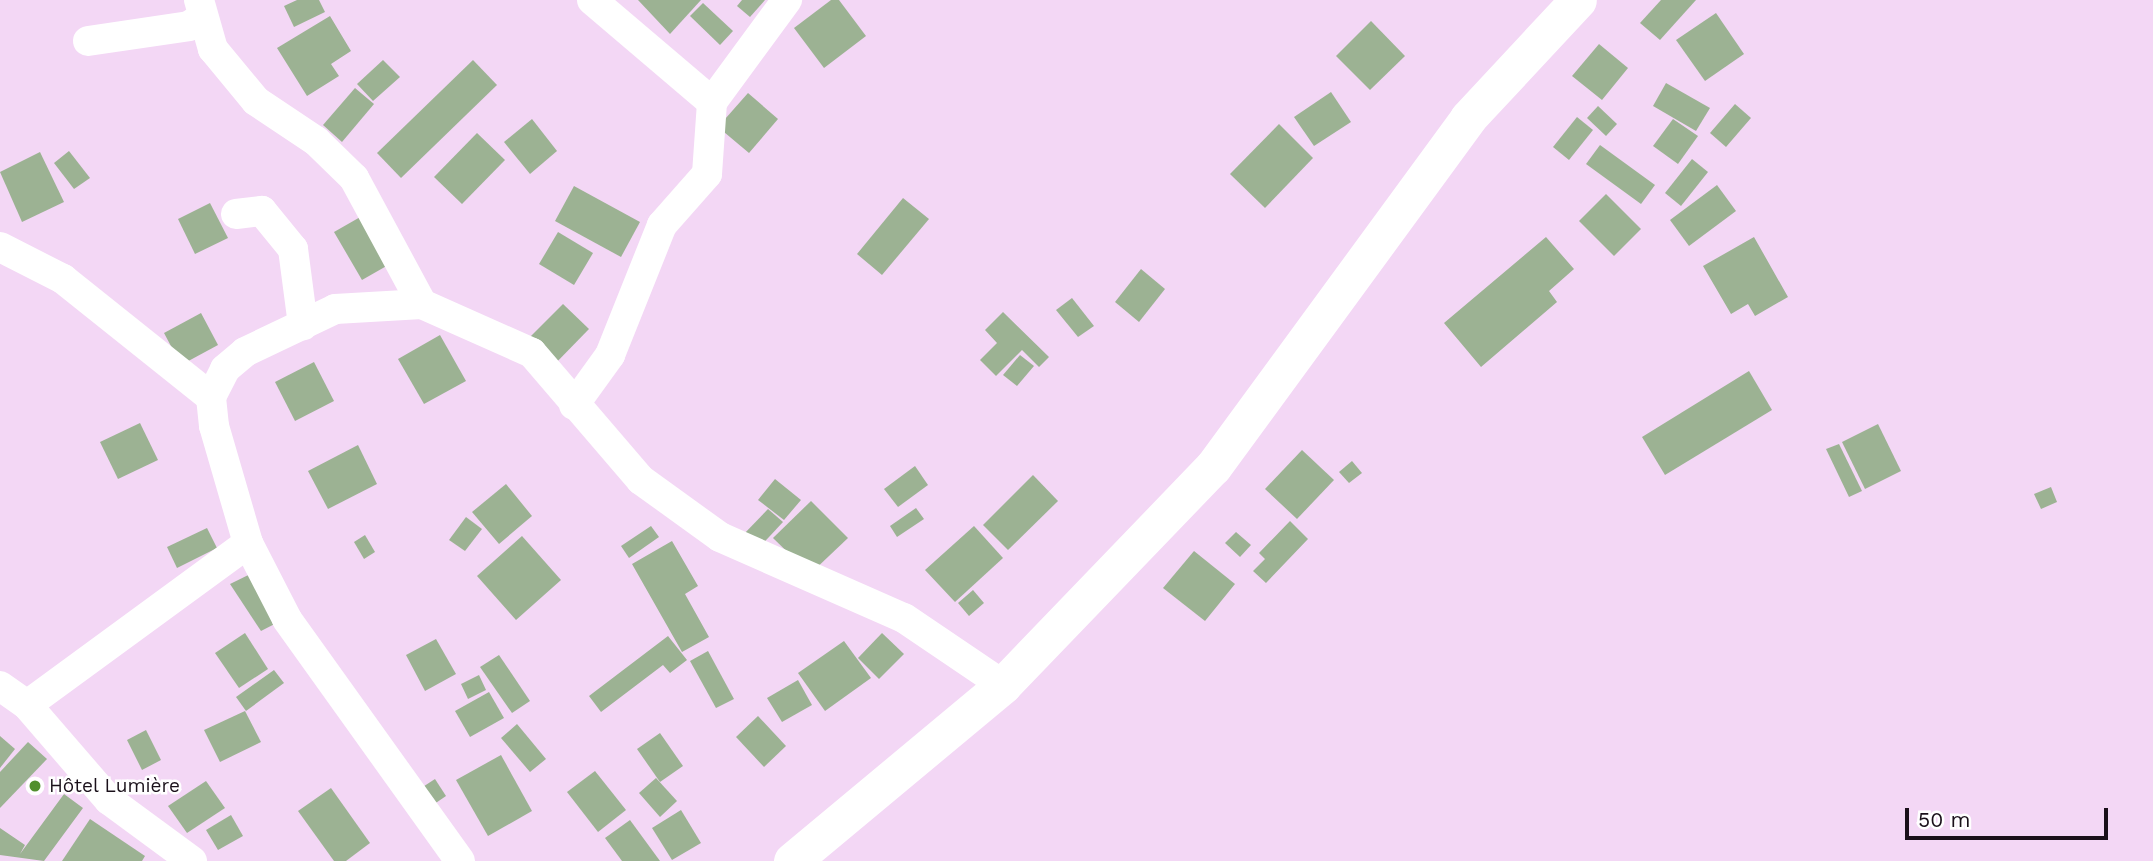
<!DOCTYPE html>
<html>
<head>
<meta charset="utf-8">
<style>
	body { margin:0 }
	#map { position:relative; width:2153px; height:861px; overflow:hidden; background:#f3d7f5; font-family:"Work Sans",sans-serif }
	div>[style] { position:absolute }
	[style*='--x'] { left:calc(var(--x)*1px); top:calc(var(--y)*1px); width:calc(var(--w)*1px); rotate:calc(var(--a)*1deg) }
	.building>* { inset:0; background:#9cb293 }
	.minor>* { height:30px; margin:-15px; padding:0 15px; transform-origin:15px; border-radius:15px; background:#fff }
	.major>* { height:37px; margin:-18.5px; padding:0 18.5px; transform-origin:18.5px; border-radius:18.5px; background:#fff }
	.dots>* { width:19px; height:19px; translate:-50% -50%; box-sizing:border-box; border:4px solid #fff; border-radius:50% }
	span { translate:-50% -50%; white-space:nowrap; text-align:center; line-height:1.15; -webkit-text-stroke:5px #fff; paint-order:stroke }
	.poi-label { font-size:19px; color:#1a101a }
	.left { translate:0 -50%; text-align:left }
	.scale { position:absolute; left:1905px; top:808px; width:203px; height:32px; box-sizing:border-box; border:4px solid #1a101a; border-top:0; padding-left:9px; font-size:21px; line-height:24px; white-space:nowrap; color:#1a101a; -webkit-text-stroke:5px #fff; paint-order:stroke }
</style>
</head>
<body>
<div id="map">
	<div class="building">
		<div style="clip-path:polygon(297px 0,319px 0,325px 12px,294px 27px,284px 6px)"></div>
		<div style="clip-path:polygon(638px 0,701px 0,670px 34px)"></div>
		<div style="clip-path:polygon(742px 0,765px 0,750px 17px,737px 6px)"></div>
		<div style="clip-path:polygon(831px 0,839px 0,866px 36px,824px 68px,794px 28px)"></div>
		<div style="clip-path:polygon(1661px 0,1696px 0,1660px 40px,1640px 23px)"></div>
		<div style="clip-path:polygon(703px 3px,733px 31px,720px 45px,690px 16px)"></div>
		<div style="clip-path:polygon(1716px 13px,1744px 54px,1705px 81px,1676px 40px)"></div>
		<div style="clip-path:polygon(330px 16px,351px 51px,331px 64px,339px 76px,307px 96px,277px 48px)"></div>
		<div style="clip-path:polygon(1371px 21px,1405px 56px,1370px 90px,1336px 56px)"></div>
		<div style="clip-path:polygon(1599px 44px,1628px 68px,1602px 100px,1572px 76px)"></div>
		<div style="clip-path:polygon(383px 60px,400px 77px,373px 101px,357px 84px)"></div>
		<div style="clip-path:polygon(473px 60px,497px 85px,401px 178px,377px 153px)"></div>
		<div style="clip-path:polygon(1666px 83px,1710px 108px,1696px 131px,1653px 106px)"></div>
		<div style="clip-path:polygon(355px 88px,374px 104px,342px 142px,323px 125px)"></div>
		<div style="clip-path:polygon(1331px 92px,1351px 122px,1314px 146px,1294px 117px)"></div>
		<div style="clip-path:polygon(748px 93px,778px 119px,749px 153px,718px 127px)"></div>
		<div style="clip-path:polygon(1735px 104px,1751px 118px,1726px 147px,1710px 133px)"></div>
		<div style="clip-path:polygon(1598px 106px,1617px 124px,1606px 136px,1587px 118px)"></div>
		<div style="clip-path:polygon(1577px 117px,1593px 130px,1569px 160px,1553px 147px)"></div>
		<div style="clip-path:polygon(532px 119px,557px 151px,530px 174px,504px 142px)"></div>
		<div style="clip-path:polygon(1673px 119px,1698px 136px,1678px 164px,1653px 146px)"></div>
		<div style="clip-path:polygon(1279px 124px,1313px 158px,1265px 208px,1230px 174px)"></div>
		<div style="clip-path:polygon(477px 133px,505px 160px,462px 204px,434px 177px)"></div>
		<div style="clip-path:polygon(1600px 145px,1655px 185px,1641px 204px,1586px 164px)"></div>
		<div style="clip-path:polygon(69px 151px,90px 178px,74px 189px,54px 163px)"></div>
		<div style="clip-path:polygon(40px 152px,64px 202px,22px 222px,0 172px)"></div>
		<div style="clip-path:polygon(1692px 159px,1708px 172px,1681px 206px,1665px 193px)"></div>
		<div style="clip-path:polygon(1717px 185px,1736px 211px,1689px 246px,1670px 220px)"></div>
		<div style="clip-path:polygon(574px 186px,640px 222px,621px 257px,555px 221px)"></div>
		<div style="clip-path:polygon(1606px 194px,1641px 229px,1614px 256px,1579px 221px)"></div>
		<div style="clip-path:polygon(903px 198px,929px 219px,882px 275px,857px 254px)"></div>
		<div style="clip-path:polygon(210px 203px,228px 238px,195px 254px,178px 219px)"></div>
		<div style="clip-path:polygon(369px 212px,397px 260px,362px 280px,334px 232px)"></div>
		<div style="clip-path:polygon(558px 232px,593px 253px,574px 285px,539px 264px)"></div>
		<div style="clip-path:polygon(1546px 237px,1574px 269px,1549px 291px,1557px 302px,1481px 367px,1444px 323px)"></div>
		<div style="clip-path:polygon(1754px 237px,1788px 297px,1755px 316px,1748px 304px,1731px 314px,1703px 266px)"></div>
		<div style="clip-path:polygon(1141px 269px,1165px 289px,1139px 322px,1115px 302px)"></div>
		<div style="clip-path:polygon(1072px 298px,1094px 326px,1078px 337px,1056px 310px)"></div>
		<div style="clip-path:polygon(563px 304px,589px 329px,550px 369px,524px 343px)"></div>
		<div style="clip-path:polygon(1003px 312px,1049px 357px,1039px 367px,1022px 350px,996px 376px,980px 360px,997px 343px,985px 330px)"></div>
		<div style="clip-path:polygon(201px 313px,218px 345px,181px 365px,164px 333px)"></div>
		<div style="clip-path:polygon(440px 335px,466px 381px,424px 404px,398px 359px)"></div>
		<div style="clip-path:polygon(1020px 355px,1034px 366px,1017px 386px,1003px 375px)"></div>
		<div style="clip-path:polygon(314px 362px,334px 401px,295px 421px,275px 382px)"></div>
		<div style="clip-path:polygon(1749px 371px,1772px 410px,1665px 475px,1642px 437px)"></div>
		<div style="clip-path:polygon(140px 423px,158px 460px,118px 479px,100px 442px)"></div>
		<div style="clip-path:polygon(1878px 424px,1901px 471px,1865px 489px,1842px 442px)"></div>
		<div style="clip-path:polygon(1839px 444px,1862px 491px,1849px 497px,1826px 449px)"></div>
		<div style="clip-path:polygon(358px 445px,377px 484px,328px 509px,308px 471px)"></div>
		<div style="clip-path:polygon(1302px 450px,1334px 480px,1297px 519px,1265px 489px)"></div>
		<div style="clip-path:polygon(1352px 461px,1362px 473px,1349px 483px,1339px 472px)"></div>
		<div style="clip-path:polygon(915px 466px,928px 485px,898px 507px,884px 489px)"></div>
		<div style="clip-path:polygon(1033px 475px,1058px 501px,1008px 550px,983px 525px)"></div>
		<div style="clip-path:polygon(775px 479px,801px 500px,784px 520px,758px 500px)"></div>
		<div style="clip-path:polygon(506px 484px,532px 516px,499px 544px,472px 512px)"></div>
		<div style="clip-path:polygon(2051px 487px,2057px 502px,2041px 509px,2034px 494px)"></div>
		<div style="clip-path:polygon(811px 501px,848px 538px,810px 574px,773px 538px)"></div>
		<div style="clip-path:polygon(916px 508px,924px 519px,897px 537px,890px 526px)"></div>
		<div style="clip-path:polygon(768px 509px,783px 522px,757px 550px,742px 536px)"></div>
		<div style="clip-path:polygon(466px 517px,482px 529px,465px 551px,449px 540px)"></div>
		<div style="clip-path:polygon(1290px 521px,1308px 539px,1266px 583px,1253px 571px,1265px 559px,1259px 553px)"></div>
		<div style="clip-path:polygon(651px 526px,659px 537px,629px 558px,621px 546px)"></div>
		<div style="clip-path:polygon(974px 526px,1003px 558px,955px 602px,925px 570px)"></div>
		<div style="clip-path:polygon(207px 528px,217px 548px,177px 568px,167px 547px)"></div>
		<div style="clip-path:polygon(1236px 532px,1251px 545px,1240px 557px,1225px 543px)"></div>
		<div style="clip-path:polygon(365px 535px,375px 552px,364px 559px,354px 542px)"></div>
		<div style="clip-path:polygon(522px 536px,561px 580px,516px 620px,477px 576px)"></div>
		<div style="clip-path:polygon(672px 541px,698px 586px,685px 594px,709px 637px,682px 652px,632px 564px)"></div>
		<div style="clip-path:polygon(1194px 551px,1235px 584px,1205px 621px,1163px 588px)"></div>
		<div style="clip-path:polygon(271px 564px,296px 613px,261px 631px,230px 584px)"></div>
		<div style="clip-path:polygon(973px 590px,984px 603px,969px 616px,958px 603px)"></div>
		<div style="clip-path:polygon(245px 633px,268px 669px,239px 688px,215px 653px)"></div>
		<div style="clip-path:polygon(882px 633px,904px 654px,879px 679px,858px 658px)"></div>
		<div style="clip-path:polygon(668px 636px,687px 660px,670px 673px,663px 665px,601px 712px,589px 696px)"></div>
		<div style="clip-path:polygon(436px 639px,456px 674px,425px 691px,406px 655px)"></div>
		<div style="clip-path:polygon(844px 641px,871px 678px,825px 711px,798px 673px)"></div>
		<div style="clip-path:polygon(708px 651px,734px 699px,716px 708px,690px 661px)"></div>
		<div style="clip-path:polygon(499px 655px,530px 701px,512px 713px,480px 667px)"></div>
		<div style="clip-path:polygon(274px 670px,284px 683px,246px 711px,236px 697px)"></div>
		<div style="clip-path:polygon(479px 675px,486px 690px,468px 699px,461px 684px)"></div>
		<div style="clip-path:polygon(798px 680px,812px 705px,782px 722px,767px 698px)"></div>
		<div style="clip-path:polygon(489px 692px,504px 718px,470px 737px,455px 711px)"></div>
		<div style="clip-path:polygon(245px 711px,261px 742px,220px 762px,204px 730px)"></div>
		<div style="clip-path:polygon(758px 716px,786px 746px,764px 767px,736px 737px)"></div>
		<div style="clip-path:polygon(517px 724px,546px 759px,530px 772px,501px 738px)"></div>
		<div style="clip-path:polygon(146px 730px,161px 760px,142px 770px,127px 740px)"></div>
		<div style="clip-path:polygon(660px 733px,683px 766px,660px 782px,637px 749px)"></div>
		<div style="clip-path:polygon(0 736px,15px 749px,0 768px)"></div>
		<div style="clip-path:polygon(28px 742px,47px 759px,0 808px,0 772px)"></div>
		<div style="clip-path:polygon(501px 755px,532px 811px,488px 836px,456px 780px)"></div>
		<div style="clip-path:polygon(595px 771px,626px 810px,598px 832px,567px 792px)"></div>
		<div style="clip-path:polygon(656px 778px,677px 801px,660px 817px,639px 793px)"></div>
		<div style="clip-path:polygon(435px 779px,446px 796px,427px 809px,415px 792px)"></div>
		<div style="clip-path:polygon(206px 781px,225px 808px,187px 833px,168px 806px)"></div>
		<div style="clip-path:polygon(331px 788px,370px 843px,346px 861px,334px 861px,298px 811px)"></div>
		<div style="clip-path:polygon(64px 794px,83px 808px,44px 861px,0 855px,0 828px,25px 845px,20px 854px)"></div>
		<div style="clip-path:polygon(681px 810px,701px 843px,672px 860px,652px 828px)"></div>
		<div style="clip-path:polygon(231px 815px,243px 836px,218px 850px,206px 830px)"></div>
		<div style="clip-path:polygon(90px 819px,145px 856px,142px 861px,62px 861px)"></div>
		<div style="clip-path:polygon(630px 820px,660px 861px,622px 861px,605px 838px)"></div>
	</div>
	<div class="minor">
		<div style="--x:199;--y:0;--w:51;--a:74.1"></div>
		<div style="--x:213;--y:49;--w:67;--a:50.4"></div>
		<div style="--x:256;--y:101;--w:72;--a:33.7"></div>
		<div style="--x:316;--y:141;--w:53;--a:44.2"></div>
		<div style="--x:354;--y:178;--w:143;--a:61.6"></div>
		<div style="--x:592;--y:0;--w:157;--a:40.4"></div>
		<div style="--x:88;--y:41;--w:102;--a:-8.4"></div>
		<div style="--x:189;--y:26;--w:16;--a:-35"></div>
		<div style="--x:236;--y:214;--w:26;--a:-7"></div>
		<div style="--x:262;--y:211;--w:49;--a:50.8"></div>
		<div style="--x:293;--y:249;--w:77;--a:82.5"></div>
		<div style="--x:0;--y:247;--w:71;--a:26.9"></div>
		<div style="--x:63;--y:279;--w:189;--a:38.6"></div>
		<div style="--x:574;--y:405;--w:62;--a:-54.2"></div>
		<div style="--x:610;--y:355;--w:140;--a:-68.2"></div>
		<div style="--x:662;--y:225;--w:68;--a:-48.6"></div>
		<div style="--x:707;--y:174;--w:72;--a:-86"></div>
		<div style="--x:712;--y:102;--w:127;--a:-53.7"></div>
		<div style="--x:0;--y:686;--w:33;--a:35"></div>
		<div style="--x:27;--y:705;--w:125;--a:49.2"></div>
		<div style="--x:109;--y:800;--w:103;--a:36.3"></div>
		<div style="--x:27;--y:705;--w:274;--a:-36.2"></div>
		<div style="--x:460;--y:861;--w:297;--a:-125.6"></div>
		<div style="--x:287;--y:619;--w:85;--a:-117.2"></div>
		<div style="--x:248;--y:543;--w:122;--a:-106.2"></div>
		<div style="--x:214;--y:426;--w:29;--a:-96"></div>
		<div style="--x:211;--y:397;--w:31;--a:-63"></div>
		<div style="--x:225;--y:369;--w:26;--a:-40"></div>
		<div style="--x:245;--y:352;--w:100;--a:-25.5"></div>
		<div style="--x:335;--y:309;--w:87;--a:-3.3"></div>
		<div style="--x:422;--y:304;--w:120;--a:24"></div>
		<div style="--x:532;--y:353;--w:167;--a:49.4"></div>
		<div style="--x:641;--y:480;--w:97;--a:35.8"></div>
		<div style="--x:720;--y:537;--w:201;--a:23.8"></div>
		<div style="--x:904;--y:618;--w:120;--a:34.1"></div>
	</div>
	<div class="major">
		<div style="--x:792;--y:861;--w:275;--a:-39.8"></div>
		<div style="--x:1003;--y:685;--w:303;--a:-46.1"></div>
		<div style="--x:1213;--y:467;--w:432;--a:-53.8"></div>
		<div style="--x:1468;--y:118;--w:161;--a:-47"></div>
	</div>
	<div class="dots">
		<div style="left:35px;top:786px;background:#518e2e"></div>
	</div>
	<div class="poi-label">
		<span class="left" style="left:49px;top:786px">Hôtel Lumière</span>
	</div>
	<div class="scale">50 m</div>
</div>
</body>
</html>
